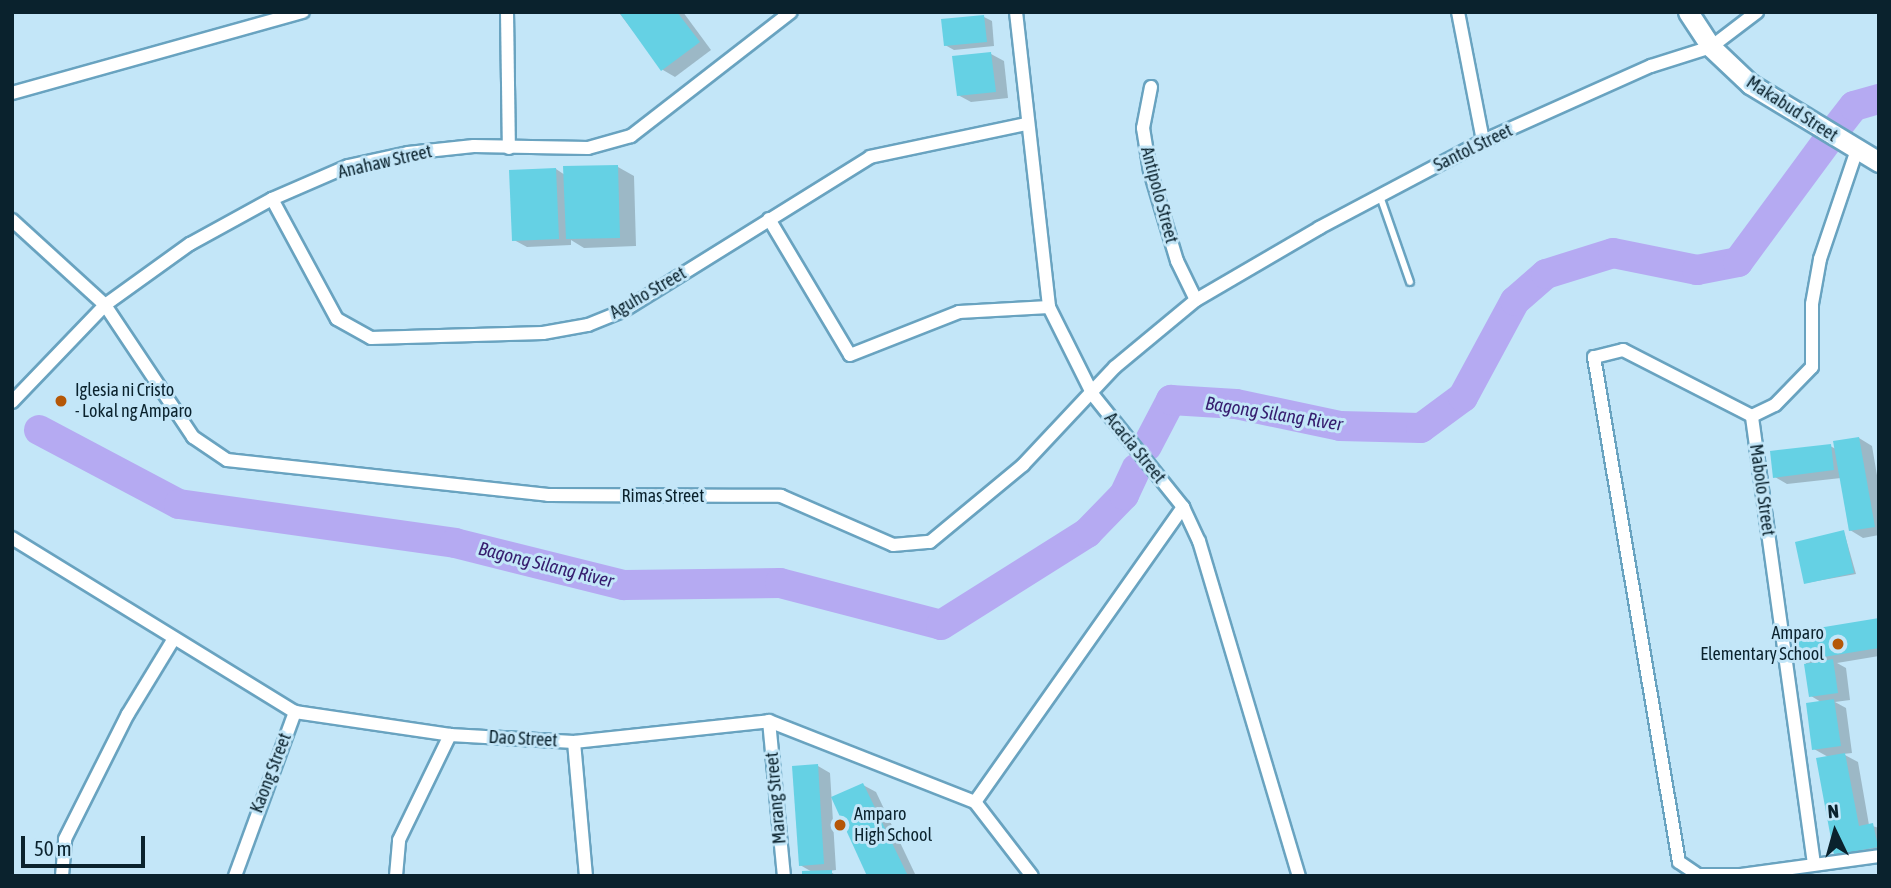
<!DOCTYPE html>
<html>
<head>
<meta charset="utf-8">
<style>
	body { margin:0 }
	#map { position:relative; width:1891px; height:888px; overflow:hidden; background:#c3e6f8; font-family:"Asap Condensed",sans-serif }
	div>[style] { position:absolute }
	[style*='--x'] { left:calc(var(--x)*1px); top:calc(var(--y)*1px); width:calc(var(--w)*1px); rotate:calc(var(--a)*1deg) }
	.shadow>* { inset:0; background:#0003 }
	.river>* { height:30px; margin:-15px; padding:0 15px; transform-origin:15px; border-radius:15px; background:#b5aaf2 }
	.building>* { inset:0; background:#65d1e4 }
	.roads { filter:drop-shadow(2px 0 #69a3c0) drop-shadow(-2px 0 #69a3c0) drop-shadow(0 2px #69a3c0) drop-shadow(0 -2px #69a3c0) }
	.lane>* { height:6px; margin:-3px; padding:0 3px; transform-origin:3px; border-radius:3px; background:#fff }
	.street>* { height:12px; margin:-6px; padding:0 6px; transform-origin:6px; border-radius:6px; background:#fff }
	.secondary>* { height:19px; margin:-9.5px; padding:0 9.5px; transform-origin:9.5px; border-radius:9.5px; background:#fff }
	.dots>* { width:19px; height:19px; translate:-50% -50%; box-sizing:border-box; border:4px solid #c3e6f8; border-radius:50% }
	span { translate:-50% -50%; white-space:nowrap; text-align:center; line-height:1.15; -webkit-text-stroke:6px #c3e6f8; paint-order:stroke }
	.street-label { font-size:18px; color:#0a222d }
	.poi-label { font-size:18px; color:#0a222d }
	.left { translate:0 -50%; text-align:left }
	.right { translate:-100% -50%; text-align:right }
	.water-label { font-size:19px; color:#361d6f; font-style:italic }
	.frame { position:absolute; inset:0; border:14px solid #0a222d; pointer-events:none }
	.north { position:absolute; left:1800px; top:797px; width:70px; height:70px; -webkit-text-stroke:5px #c3e6f8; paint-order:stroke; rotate:355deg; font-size:19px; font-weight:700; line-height:28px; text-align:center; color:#0a222d }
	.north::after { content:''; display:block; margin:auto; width:24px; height:32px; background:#0a222d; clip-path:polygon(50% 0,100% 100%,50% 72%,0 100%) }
	.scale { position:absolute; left:21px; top:836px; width:124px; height:32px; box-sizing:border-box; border:4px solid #0a222d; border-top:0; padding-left:9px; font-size:21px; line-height:24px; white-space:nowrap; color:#0a222d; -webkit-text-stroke:5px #c3e6f8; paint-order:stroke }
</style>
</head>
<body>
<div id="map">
	<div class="shadow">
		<div style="clip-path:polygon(683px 12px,711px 50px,675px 77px,663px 70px,620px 14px)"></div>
		<div style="clip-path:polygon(984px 17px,992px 21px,994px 46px,954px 50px,945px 45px)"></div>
		<div style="clip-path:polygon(991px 54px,1004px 61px,1008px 98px,971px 102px,958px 95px)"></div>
		<div style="clip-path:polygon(618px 167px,634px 176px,636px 246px,584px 248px,571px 240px,571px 245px,527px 247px,514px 240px,556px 169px,565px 175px)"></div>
		<div style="clip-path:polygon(1859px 438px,1872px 446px,1879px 487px,1879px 535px,1863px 538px,1850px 530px,1841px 478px,1787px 484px,1775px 477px,1830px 446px,1836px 449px)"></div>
		<div style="clip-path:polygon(1844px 532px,1856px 574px,1806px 583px)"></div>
		<div style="clip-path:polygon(1879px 620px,1879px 656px,1837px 663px,1846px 668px,1850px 700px,1835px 702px,1846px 708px,1852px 753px,1843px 754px,1858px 762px,1869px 825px,1879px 828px,1879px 856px,1848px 861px,1836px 854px,1830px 758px,1814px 749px,1821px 702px,1811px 696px,1806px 663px,1800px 660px)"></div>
		<div style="clip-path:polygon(818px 766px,830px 773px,836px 870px,829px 871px,837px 876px,804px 876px,814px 873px,800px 865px)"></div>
		<div style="clip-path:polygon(863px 785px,876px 792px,916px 876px,868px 876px)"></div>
	</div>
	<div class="river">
		<div style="--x:1839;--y:125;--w:24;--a:-52"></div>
		<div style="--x:1854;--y:106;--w:26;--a:-16"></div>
		<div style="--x:39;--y:430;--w:158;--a:27.9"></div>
		<div style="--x:179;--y:504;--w:279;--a:8"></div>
		<div style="--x:455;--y:543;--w:174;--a:14"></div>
		<div style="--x:624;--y:585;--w:156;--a:-0.7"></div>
		<div style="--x:780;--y:583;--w:166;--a:14.6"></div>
		<div style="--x:941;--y:625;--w:173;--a:-32.2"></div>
		<div style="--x:1087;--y:533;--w:53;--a:-45.8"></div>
		<div style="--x:1124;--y:495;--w:29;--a:-65"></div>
		<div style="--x:1147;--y:446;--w:52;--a:-62.4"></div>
		<div style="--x:1171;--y:400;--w:65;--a:3.5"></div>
		<div style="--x:1236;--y:404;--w:106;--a:11.9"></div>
		<div style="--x:1340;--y:426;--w:81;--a:1.4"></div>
		<div style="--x:1421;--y:428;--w:52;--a:-36.4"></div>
		<div style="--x:1463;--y:397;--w:109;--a:-61.6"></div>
		<div style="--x:1515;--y:301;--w:41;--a:-41.1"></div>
		<div style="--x:1546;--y:274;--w:70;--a:-17.4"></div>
		<div style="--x:1613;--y:253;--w:86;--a:11.4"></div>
		<div style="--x:1697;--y:270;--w:42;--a:-11"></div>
		<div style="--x:1738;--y:262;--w:155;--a:-53.6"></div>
	</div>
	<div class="building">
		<div style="clip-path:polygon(619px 12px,677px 12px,700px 42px,661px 71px)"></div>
		<div style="clip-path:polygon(984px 15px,987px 42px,944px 46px,941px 19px)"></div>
		<div style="clip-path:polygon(991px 52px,996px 92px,957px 96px,952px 56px)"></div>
		<div style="clip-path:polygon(618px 165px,620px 238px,566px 239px,563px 166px)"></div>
		<div style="clip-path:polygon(556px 168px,559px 239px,512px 241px,509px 170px)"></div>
		<div style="clip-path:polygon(1859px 437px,1875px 527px,1849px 531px,1833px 441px)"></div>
		<div style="clip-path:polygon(1831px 444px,1834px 470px,1773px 478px,1770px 451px)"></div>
		<div style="clip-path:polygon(1844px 530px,1854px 573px,1804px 584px,1795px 542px)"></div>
		<div style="clip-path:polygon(1879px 618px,1879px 648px,1799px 661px,1794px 632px)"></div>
		<div style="clip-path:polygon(1833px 659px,1838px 693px,1809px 697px,1804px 664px)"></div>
		<div style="clip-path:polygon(1834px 699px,1841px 746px,1812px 750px,1806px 703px)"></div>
		<div style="clip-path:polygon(1845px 753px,1859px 826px,1873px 823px,1878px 847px,1834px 855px,1816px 758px)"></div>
		<div style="clip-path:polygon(818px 764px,824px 864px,799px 866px,792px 766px)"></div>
		<div style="clip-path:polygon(863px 783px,908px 876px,867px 876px,831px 797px)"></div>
		<div style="clip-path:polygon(832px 870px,832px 876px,802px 876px,802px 871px)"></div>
	</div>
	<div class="roads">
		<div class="lane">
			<div style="--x:1380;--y:196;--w:91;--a:70.8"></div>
		</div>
		<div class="street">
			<div style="--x:507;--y:12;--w:136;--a:89.2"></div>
			<div style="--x:1016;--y:12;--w:297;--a:83.6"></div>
			<div style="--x:1049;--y:307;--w:98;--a:63.4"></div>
			<div style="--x:1093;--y:395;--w:144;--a:51.2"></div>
			<div style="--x:1183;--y:507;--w:38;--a:65"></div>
			<div style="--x:1199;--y:541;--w:350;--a:73.4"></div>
			<div style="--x:1458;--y:12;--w:131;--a:79"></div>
			<div style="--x:1151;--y:87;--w:42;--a:101"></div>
			<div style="--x:1143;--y:128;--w:44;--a:80.8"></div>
			<div style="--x:1150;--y:171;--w:94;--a:73.3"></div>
			<div style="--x:1177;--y:261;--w:43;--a:64"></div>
			<div style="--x:12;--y:93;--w:302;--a:-15.6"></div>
			<div style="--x:272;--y:199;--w:136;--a:61.6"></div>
			<div style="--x:337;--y:319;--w:39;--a:29"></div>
			<div style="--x:371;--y:338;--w:172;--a:-1.7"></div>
			<div style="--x:543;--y:333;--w:46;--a:-10.1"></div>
			<div style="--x:588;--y:325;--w:38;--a:-22"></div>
			<div style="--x:623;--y:311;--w:291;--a:-31.9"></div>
			<div style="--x:870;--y:157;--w:159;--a:-11.9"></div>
			<div style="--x:769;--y:219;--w:158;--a:59.2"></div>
			<div style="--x:850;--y:355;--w:117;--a:-21.5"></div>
			<div style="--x:959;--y:312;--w:90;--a:-3.2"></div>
			<div style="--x:12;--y:220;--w:126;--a:42.4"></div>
			<div style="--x:105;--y:305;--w:159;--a:56.3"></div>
			<div style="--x:193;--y:437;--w:41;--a:34.1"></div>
			<div style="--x:227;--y:460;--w:323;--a:6.2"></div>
			<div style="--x:548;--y:495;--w:233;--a:0.2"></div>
			<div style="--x:781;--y:496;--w:122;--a:23.6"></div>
			<div style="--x:893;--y:545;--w:37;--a:-5"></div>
			<div style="--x:930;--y:542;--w:121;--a:-39.6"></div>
			<div style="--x:1023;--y:465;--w:134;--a:-46.8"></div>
			<div style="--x:1115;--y:367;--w:105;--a:-39.6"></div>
			<div style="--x:1196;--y:300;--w:143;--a:-30.3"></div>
			<div style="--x:1319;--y:228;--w:186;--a:-27.9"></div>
			<div style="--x:1483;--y:141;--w:184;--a:-24.1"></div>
			<div style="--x:1651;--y:66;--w:63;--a:-17.6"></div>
			<div style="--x:1711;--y:47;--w:58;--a:-37.3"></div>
			<div style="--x:12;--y:402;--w:134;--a:-46.2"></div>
			<div style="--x:105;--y:305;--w:105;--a:-35.7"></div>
			<div style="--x:190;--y:244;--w:94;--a:-28.8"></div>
			<div style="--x:272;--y:199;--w:83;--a:-23.5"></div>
			<div style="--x:348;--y:166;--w:61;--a:-12.2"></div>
			<div style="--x:408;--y:153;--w:66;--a:-6.1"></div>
			<div style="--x:474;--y:146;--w:114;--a:1"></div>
			<div style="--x:588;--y:148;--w:45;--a:-15.6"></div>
			<div style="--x:631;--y:136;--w:202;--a:-37.8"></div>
			<div style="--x:1752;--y:416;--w:145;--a:-152.9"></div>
			<div style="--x:1623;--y:350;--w:30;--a:166"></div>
			<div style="--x:1594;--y:357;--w:512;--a:80.45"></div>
			<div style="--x:1679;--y:862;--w:23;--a:34"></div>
			<div style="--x:1698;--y:875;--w:43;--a:0"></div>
			<div style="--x:1741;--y:875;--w:139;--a:-7.8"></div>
			<div style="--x:12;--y:538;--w:332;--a:31.6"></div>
			<div style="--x:295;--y:712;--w:157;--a:8.4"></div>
			<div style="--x:450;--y:735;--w:124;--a:3.2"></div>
			<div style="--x:574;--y:742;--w:196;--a:-6.1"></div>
			<div style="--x:769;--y:721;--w:221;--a:21.5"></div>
			<div style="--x:975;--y:802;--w:93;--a:52.4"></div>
			<div style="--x:769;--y:721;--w:156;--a:84.5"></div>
			<div style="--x:574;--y:742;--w:135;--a:84.9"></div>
			<div style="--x:975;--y:802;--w:361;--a:-54.8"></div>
			<div style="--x:1814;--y:864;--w:452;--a:-97.9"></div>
			<div style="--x:1752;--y:416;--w:25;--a:-26"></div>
			<div style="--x:1775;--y:405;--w:53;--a:-45.8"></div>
			<div style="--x:1812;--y:367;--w:63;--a:-90"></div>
			<div style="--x:1812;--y:304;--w:46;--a:-79.9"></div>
			<div style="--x:1820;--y:259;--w:115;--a:-71.3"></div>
			<div style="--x:62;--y:876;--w:37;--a:-85"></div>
			<div style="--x:65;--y:839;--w:140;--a:-63.3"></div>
			<div style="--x:128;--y:714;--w:87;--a:-58.7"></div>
			<div style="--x:235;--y:876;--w:175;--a:-69.9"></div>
			<div style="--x:396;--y:876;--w:36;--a:-85"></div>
			<div style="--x:399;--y:840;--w:117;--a:-64.1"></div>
		</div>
		<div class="secondary">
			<div style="--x:1688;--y:12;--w:42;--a:56.7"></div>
			<div style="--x:1711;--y:47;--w:54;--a:43.5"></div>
			<div style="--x:1750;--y:84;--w:151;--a:31.2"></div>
		</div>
	</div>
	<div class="dots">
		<div style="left:61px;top:401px;background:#b55707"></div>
		<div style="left:1838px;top:644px;background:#b55707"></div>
		<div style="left:840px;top:825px;background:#b55707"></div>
	</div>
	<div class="street-label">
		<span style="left:1792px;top:109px;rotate:33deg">Makabud Street</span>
		<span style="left:1473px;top:148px;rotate:-26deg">Santol Street</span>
		<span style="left:385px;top:162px;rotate:-13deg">Anahaw Street</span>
		<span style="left:1159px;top:195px;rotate:75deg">Antipolo Street</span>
		<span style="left:648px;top:293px;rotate:-30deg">Aguho Street</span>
		<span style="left:1135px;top:448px;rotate:51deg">Acacia Street</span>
		<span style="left:1762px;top:490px;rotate:82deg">Mabolo Street</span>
		<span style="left:663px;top:496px">Rimas Street</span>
		<span style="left:523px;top:739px;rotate:3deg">Dao Street</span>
		<span style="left:271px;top:773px;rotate:-69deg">Kaong Street</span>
		<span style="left:776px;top:798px;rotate:-95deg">Marang Street</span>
	</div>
	<div class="poi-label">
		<span class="left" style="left:75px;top:401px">Iglesia ni Cristo<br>- Lokal ng Amparo</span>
		<span class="right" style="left:1824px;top:644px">Amparo<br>Elementary School</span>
		<span class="left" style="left:854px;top:825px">Amparo<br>High School</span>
	</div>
	<div class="water-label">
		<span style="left:1274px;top:414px;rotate:9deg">Bagong Silang River</span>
		<span style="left:546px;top:565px;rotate:14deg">Bagong Silang River</span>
	</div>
	<div class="frame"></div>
	<div class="north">N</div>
	<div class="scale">50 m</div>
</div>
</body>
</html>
